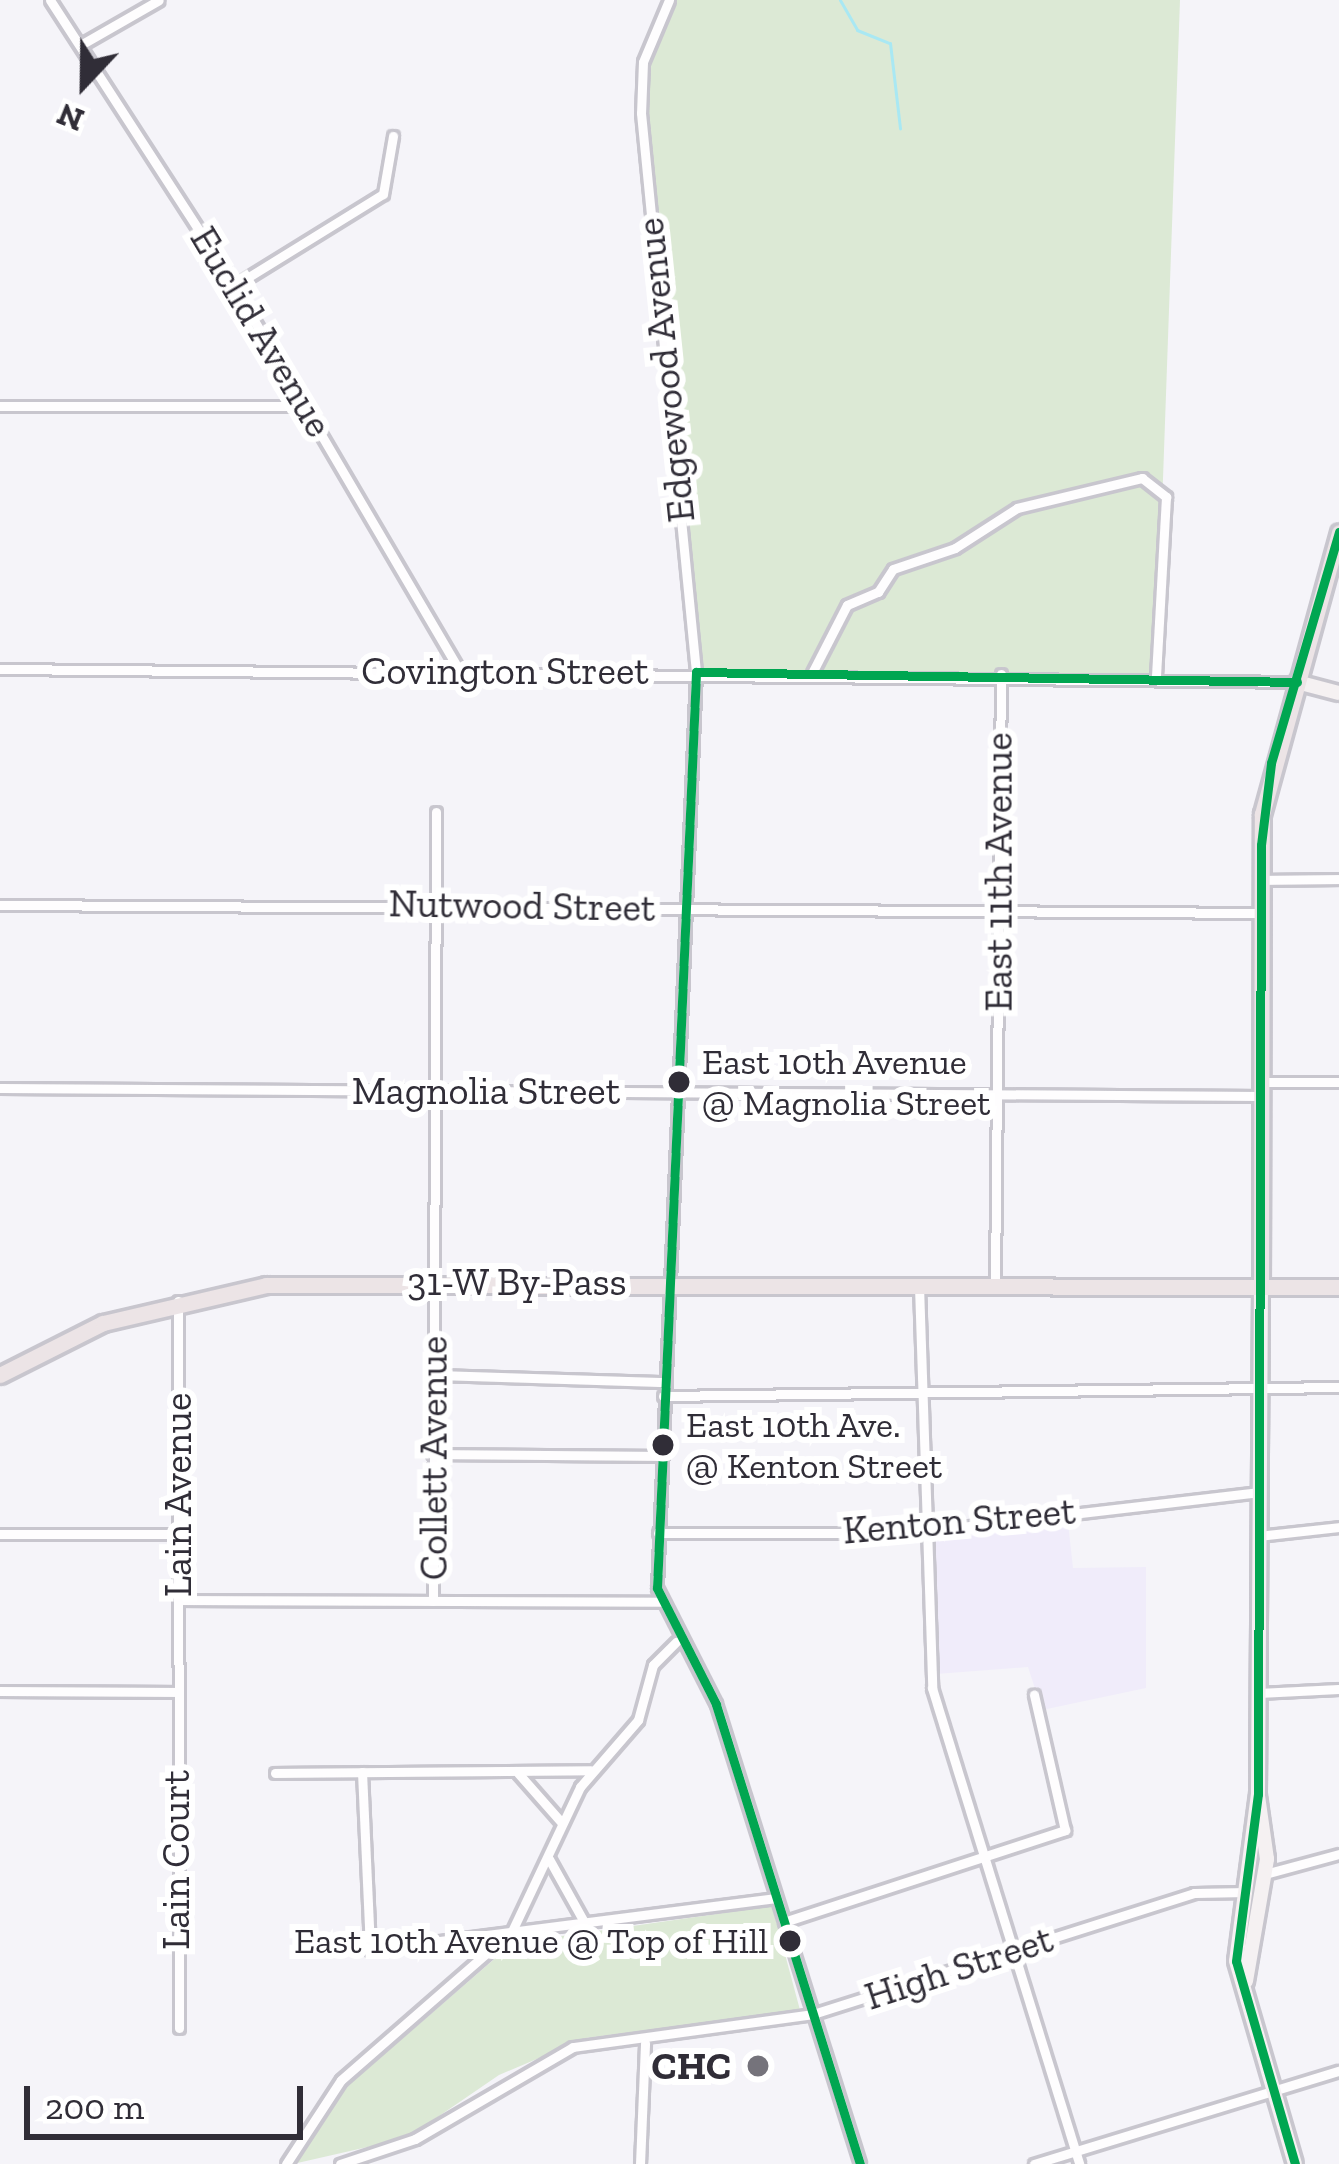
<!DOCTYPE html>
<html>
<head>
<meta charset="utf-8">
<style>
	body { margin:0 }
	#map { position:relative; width:1339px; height:2164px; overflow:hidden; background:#f5f4f9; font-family:"Zilla Slab",serif }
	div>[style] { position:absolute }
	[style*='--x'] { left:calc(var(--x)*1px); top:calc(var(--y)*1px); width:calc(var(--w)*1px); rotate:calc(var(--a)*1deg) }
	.built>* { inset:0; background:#f0ecfa }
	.green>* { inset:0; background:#dce9d5 }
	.stream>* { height:3px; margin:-1.5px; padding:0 1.5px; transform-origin:1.5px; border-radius:1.5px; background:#a9e8f3 }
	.roads { filter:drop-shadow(3px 0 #c8c6ce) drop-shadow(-3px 0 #c8c6ce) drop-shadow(0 3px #c8c6ce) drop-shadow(0 -3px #c8c6ce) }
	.street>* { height:9px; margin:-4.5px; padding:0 4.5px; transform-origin:4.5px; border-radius:4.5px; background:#fefdfe }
	.secondary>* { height:14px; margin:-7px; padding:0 7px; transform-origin:7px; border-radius:7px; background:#f5f1f2 }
	.primary>* { height:15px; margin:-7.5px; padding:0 7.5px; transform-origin:7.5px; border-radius:7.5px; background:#ece4e6 }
	.bus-1>* { height:9px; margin:-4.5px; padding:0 4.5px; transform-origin:4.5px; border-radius:4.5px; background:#00a651 }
	.dots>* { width:33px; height:33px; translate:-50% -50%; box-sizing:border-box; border:6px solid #fff; border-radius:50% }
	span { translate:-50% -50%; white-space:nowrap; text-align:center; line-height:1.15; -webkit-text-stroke:12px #fff; paint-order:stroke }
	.bus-label { font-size:36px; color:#302d37 }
	.left { translate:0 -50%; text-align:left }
	.right { translate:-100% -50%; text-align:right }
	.street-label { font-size:39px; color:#302d37 }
	.poi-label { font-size:39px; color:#302d37; font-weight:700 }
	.north { position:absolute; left:24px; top:24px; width:120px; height:120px; -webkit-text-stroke:9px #fff; paint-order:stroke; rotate:202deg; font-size:33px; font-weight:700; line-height:48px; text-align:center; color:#302d37 }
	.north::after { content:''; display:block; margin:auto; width:42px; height:54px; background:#302d37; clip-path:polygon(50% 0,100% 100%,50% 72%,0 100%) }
	.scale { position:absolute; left:24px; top:2086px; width:279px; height:54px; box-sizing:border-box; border:6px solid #302d37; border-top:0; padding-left:15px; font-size:36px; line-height:42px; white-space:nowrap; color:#302d37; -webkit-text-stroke:9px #fff; paint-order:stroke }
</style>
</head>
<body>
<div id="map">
	<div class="built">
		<div style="clip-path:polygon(1068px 1523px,1073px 1568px,1146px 1567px,1146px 1688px,1042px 1710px,1028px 1667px,936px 1674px,929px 1535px)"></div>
	</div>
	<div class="green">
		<div style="clip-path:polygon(673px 0,1180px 0,1156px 676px,696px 672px,643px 62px)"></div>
		<div style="clip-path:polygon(772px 1906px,800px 2010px,586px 2038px,499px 2075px,407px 2138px,293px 2164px,330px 2101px,513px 1943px)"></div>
	</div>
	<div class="stream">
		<div style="--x:840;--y:0;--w:34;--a:60"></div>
		<div style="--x:857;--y:30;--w:35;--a:22"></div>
		<div style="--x:890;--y:43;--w:86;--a:83.3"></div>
	</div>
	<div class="roads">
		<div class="street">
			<div style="--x:50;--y:0;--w:315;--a:57.1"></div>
			<div style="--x:221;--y:264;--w:473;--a:59.6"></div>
			<div style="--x:669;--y:0;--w:67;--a:112.8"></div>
			<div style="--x:643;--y:62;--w:51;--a:92.2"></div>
			<div style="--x:641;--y:113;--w:562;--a:84.38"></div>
			<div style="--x:696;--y:672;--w:917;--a:92.44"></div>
			<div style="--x:657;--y:1588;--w:130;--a:63"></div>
			<div style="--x:716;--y:1704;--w:482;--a:72.6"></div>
			<div style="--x:84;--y:43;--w:86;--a:-29.8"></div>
			<div style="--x:234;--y:286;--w:175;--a:-31.7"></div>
			<div style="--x:383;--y:194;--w:59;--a:-80.2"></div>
			<div style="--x:0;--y:406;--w:307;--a:0"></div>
			<div style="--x:0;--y:669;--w:1297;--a:0.57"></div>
			<div style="--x:812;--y:673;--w:76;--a:-62.8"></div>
			<div style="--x:847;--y:605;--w:34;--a:-23"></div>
			<div style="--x:878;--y:592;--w:27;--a:-57"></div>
			<div style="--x:893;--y:569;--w:65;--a:-18.7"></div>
			<div style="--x:955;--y:548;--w:74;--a:-32.8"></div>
			<div style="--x:1017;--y:508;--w:129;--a:-13.5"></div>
			<div style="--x:1142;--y:478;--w:31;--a:38"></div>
			<div style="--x:1166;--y:497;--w:179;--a:93.2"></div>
			<div style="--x:1260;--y:880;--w:79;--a:-0.7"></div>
			<div style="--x:0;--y:905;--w:1260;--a:0.36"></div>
			<div style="--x:1260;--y:1082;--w:79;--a:0"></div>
			<div style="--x:0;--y:1088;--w:1260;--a:0.36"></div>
			<div style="--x:995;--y:1285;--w:611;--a:-89.44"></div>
			<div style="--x:919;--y:1286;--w:402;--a:88.1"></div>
			<div style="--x:932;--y:1688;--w:498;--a:72.8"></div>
			<div style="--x:178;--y:1301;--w:727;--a:89.92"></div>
			<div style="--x:434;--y:1375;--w:229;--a:1.8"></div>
			<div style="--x:663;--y:1396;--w:676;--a:-0.76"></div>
			<div style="--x:432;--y:1454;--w:229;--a:0.5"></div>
			<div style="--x:658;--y:1533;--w:252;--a:0"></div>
			<div style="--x:910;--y:1533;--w:350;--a:-6.7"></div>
			<div style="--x:0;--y:1534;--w:178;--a:0"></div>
			<div style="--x:1258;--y:1536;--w:81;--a:-6.3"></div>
			<div style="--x:178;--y:1600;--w:482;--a:0.2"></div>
			<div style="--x:433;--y:1601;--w:789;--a:-89.78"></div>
			<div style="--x:0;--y:1691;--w:179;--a:0.3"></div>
			<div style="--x:1258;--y:1693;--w:81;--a:-2.8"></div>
			<div style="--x:362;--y:1772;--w:178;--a:87.4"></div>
			<div style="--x:370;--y:1950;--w:409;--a:-7.3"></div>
			<div style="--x:275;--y:1773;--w:315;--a:-0.5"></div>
			<div style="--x:518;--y:1773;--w:67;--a:48.7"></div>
			<div style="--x:549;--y:1859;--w:72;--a:60.9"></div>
			<div style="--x:1265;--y:1874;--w:77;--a:-15.1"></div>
			<div style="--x:784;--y:1922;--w:296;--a:-18.1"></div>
			<div style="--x:1065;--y:1830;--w:139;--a:-102.9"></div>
			<div style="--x:286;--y:2164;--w:100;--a:-56.8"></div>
			<div style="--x:341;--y:2080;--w:227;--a:-41.1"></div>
			<div style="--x:512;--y:1931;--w:159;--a:-64.7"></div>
			<div style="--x:580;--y:1787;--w:89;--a:-49.1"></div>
			<div style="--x:638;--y:1720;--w:57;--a:-74.7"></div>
			<div style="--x:653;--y:1665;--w:33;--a:-45"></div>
			<div style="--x:340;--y:2164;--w:79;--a:-18.4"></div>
			<div style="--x:415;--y:2139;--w:183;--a:-30.2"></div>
			<div style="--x:573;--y:2047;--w:242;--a:-7.8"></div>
			<div style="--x:813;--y:2014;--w:400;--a:-17.6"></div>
			<div style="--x:1194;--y:1893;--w:53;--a:-1.1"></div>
			<div style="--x:640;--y:2164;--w:121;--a:-87.6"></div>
			<div style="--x:1034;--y:2164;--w:319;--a:-17"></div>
		</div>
		<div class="secondary">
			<div style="--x:1297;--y:682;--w:43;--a:14.7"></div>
			<div style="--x:1261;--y:1287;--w:507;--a:90.34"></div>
			<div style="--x:1258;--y:1794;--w:168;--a:97.5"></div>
			<div style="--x:1236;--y:1961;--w:211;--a:73.8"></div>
			<div style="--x:1246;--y:1981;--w:124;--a:-80.2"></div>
			<div style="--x:1267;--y:1859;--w:64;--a:-98.1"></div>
		</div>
		<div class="primary">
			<div style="--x:1261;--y:1287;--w:473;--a:-89.9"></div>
			<div style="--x:1262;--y:814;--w:292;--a:-74.7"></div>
			<div style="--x:0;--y:1375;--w:115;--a:-26.8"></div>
			<div style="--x:103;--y:1323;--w:167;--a:-13.1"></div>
			<div style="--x:266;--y:1285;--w:1073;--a:0.11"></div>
		</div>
	</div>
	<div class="bus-1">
		<div style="--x:860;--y:2164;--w:482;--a:-107.4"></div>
		<div style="--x:716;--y:1704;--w:130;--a:-117"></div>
		<div style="--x:657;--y:1588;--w:917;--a:-87.56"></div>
		<div style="--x:696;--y:672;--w:601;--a:0.95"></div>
		<div style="--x:1295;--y:2164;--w:211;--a:-106.2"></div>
		<div style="--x:1236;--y:1961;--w:168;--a:-82.5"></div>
		<div style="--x:1258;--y:1794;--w:949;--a:-89.82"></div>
		<div style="--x:1261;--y:845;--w:83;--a:-83"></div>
		<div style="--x:1271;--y:763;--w:241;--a:-73.6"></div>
	</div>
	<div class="dots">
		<div style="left:679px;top:1082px;background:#302d37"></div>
		<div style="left:663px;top:1445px;background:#302d37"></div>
		<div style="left:790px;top:1941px;background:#302d37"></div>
		<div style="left:758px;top:2066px;background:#75737b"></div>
	</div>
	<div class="bus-label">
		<span class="left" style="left:702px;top:1082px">East 10th Avenue<br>@ Magnolia Street</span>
		<span class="left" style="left:686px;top:1445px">East 10th Ave.<br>@ Kenton Street</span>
		<span class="right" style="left:768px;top:1941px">East 10th Avenue @ Top of Hill</span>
	</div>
	<div class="street-label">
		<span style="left:261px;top:332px;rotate:59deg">Euclid Avenue</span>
		<span style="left:666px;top:370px;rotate:-96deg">Edgewood Avenue</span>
		<span style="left:505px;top:671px">Covington Street</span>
		<span style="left:999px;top:872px;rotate:-90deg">East 11th Avenue</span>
		<span style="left:522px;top:906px;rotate:1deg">Nutwood Street</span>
		<span style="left:486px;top:1091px">Magnolia Street</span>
		<span style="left:517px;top:1282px">31-W By-Pass</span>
		<span style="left:434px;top:1458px;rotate:-90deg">Collett Avenue</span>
		<span style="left:178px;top:1495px;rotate:-90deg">Lain Avenue</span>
		<span style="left:959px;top:1521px;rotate:-5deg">Kenton Street</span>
		<span style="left:176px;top:1860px;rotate:-90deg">Lain Court</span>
		<span style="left:959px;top:1968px;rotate:-18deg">High Street</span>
	</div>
	<div class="poi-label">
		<span class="right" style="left:731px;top:2066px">CHC</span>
	</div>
	<div class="north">N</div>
	<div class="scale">200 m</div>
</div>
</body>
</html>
